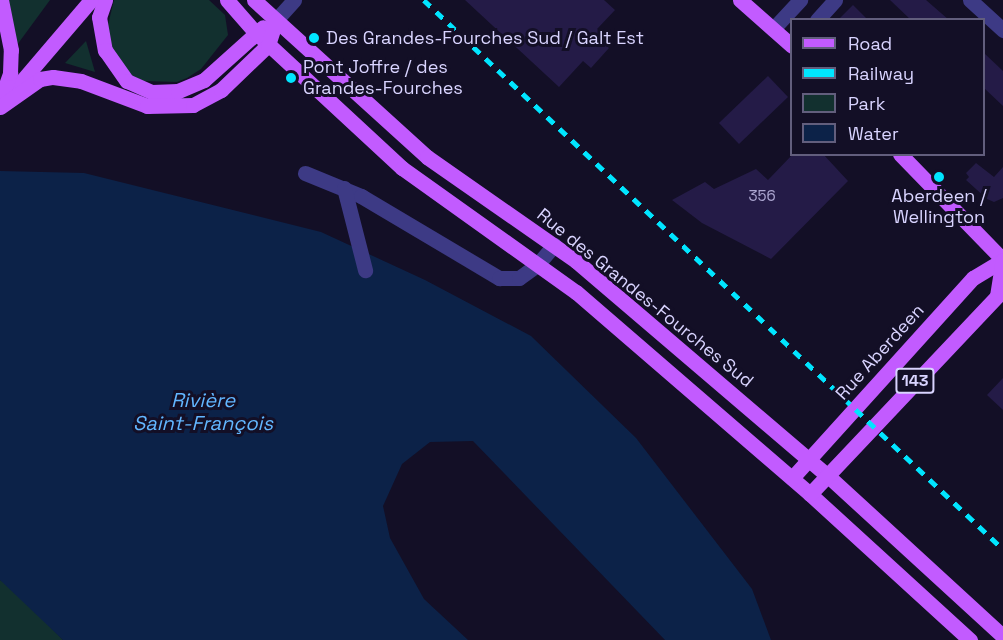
<!DOCTYPE html>
<html>
<head>
<meta charset="utf-8">
<style>
	body { margin:0 }
	#map { position:relative; width:1003px; height:640px; overflow:hidden; background:#130f26; font-family:"Space Grotesk",sans-serif }
	div>[style] { position:absolute }
	[style*='--x'] { left:calc(var(--x)*1px); top:calc(var(--y)*1px); width:calc(var(--w)*1px); rotate:calc(var(--a)*1deg) }
	.green>* { inset:0; background:#12302f }
	.water>* { inset:0; background:#0c2248 }
	.building>* { inset:0; background:#241b47 }
	.minor>* { height:15px; margin:-7.5px; padding:0 7.5px; transform-origin:7.5px; border-radius:7.5px; background:#3d3a85 }
	.major>* { height:15px; margin:-7.5px; padding:0 7.5px; transform-origin:7.5px; border-radius:7.5px; background:#c25bff }
	.rail>* { height:4.5px; margin-top:-2.25px; transform-origin:0; background:repeating-linear-gradient(90deg,#00e5ff 0 9px,transparent 0 17px) }
	.dots>* { width:16px; height:16px; translate:-50% -50%; box-sizing:border-box; border:3px solid #130f26; border-radius:50% }
	span { translate:-50% -50%; white-space:nowrap; text-align:center; line-height:1.15; -webkit-text-stroke:6px #130f26; paint-order:stroke }
	.number-label { font-size:15px; color:#aca6d1 }
	.number-label span { -webkit-text-stroke-width:0 }
	.shield-label span { padding:2px 4px; background:#130f26; border:2px solid; border-radius:4px; -webkit-text-stroke-width:0 }
	.shield-label { font-size:16px; color:#d9d4ff; font-weight:700 }
	.poi-label { font-size:18px; color:#d9d4ff }
	.left { translate:0 -50%; text-align:left }
	.street-label { font-size:18px; color:#d9d4ff }
	.water-label { font-size:20px; color:#62b6ff; font-style:italic }
	.legend { position:absolute; left:790px; top:18px; width:195px; height:138px; box-sizing:border-box; background:#130f26; border:2px solid #625e7d; margin:0; padding:8px 10px; list-style:none; font-size:18px; color:#d9d4ff }
	.legend li { display:flex; align-items:center; gap:12px; height:30px }
	.legend b { width:30px; border:2px solid #625e7d }
</style>
</head>
<body>
<div id="map">
	<div class="green">
		<div style="clip-path:polygon(7px 0,50px 0,17px 45px)"></div>
		<div style="clip-path:polygon(114px 0,209px 0,225px 15px,228px 35px,201px 69px,187px 78px,177px 82px,143px 81px,125px 72px,116px 60px,107px 29px)"></div>
		<div style="clip-path:polygon(86px 41px,95px 72px,65px 63px)"></div>
		<div style="clip-path:polygon(0 580px,11px 586px,63px 640px,0 640px)"></div>
	</div>
	<div class="water">
		<div style="clip-path:polygon(0 171px,84px 173px,321px 232px,425px 280px,531px 336px,636px 438px,752px 589px,771px 640px,665px 640px,473px 441px,430px 442px,402px 464px,383px 506px,390px 538px,424px 599px,468px 640px,63px 640px,0 580px)"></div>
	</div>
	<div class="building">
		<div style="clip-path:polygon(465px 0,604px 0,615px 10px,598px 28px,603px 32px,597px 38px,609px 48px,591px 68px,583px 61px,559px 87px)"></div>
		<div style="clip-path:polygon(890px 0,926px 0,949px 20px,911px 20px)"></div>
		<div style="clip-path:polygon(853px 5px,868px 20px,838px 20px)"></div>
		<div style="clip-path:polygon(984px 53px,1003px 71px,1003px 106px,984px 88px)"></div>
		<div style="clip-path:polygon(768px 76px,788px 97px,739px 144px,719px 123px)"></div>
		<div style="clip-path:polygon(793px 154px,823px 154px,848px 181px,771px 259px,702px 223px,672px 200px,705px 182px,714px 189px,756px 169px,768px 180px)"></div>
		<div style="clip-path:polygon(976px 163px,994px 177px,1003px 167px,1003px 198px,994px 202px,987px 199px,966px 180px,969px 177px,966px 173px)"></div>
		<div style="clip-path:polygon(1003px 378px,1003px 410px,987px 395px)"></div>
	</div>
	<div class="minor">
		<div style="--x:970;--y:0;--w:45;--a:42.3"></div>
		<div style="--x:276;--y:20;--w:27;--a:-48"></div>
		<div style="--x:817;--y:20;--w:27;--a:-48"></div>
		<div style="--x:773;--y:29;--w:40;--a:-47"></div>
		<div style="--x:305;--y:173;--w:61;--a:22.3"></div>
		<div style="--x:361;--y:196;--w:161;--a:30.7"></div>
		<div style="--x:499;--y:278;--w:20;--a:0"></div>
		<div style="--x:519;--y:278;--w:24;--a:-36"></div>
		<div style="--x:538;--y:264;--w:25;--a:-50"></div>
		<div style="--x:344;--y:188;--w:85;--a:75.6"></div>
	</div>
	<div class="major">
		<div style="--x:105;--y:0;--w:18;--a:109"></div>
		<div style="--x:99;--y:17;--w:34;--a:80"></div>
		<div style="--x:105;--y:50;--w:38;--a:55"></div>
		<div style="--x:127;--y:81;--w:27;--a:24"></div>
		<div style="--x:152;--y:92;--w:26;--a:-2"></div>
		<div style="--x:178;--y:91;--w:28;--a:-23"></div>
		<div style="--x:204;--y:80;--w:79;--a:-41.9"></div>
		<div style="--x:227;--y:0;--w:41;--a:48.9"></div>
		<div style="--x:254;--y:31;--w:202;--a:42.8"></div>
		<div style="--x:402;--y:168;--w:214;--a:35.5"></div>
		<div style="--x:576;--y:292;--w:309;--a:40.8"></div>
		<div style="--x:810;--y:494;--w:217;--a:42.4"></div>
		<div style="--x:254;--y:0;--w:234;--a:42.2"></div>
		<div style="--x:427;--y:157;--w:182;--a:34.9"></div>
		<div style="--x:576;--y:261;--w:330;--a:40.5"></div>
		<div style="--x:827;--y:475;--w:239;--a:42.5"></div>
		<div style="--x:740;--y:0;--w:69;--a:41.5"></div>
		<div style="--x:14;--y:90;--w:118;--a:-49.5"></div>
		<div style="--x:0;--y:101;--w:30;--a:-70"></div>
		<div style="--x:10;--y:73;--w:23;--a:-88"></div>
		<div style="--x:11;--y:50;--w:51;--a:-101.3"></div>
		<div style="--x:0;--y:107;--w:49;--a:-35"></div>
		<div style="--x:40;--y:79;--w:13;--a:-9"></div>
		<div style="--x:53;--y:77;--w:28;--a:8"></div>
		<div style="--x:81;--y:81;--w:71;--a:20.7"></div>
		<div style="--x:147;--y:106;--w:46;--a:-1.2"></div>
		<div style="--x:193;--y:105;--w:32;--a:-28"></div>
		<div style="--x:221;--y:90;--w:65;--a:-43.8"></div>
		<div style="--x:268;--y:45;--w:26;--a:-72"></div>
		<div style="--x:900;--y:154;--w:148;--a:45.8"></div>
		<div style="--x:792;--y:478;--w:270;--a:-47.9"></div>
		<div style="--x:973;--y:278;--w:35;--a:-31"></div>
		<div style="--x:810;--y:494;--w:272;--a:-46.6"></div>
		<div style="--x:997;--y:296;--w:36;--a:-81"></div>
	</div>
	<div class="rail">
		<div style="--x:424;--y:0;--w:798;--a:43.48"></div>
	</div>
	<div class="dots">
		<div style="left:314px;top:38px;background:#00e5ff"></div>
		<div style="left:291px;top:78px;background:#00e5ff"></div>
		<div style="left:939px;top:177px;background:#00e5ff"></div>
	</div>
	<div class="number-label">
		<span style="left:762px;top:196px">356</span>
	</div>
	<div class="shield-label">
		<span style="left:915px;top:381px">143</span>
	</div>
	<div class="poi-label">
		<span class="left" style="left:326px;top:38px">Des Grandes-Fourches Sud / Galt Est</span>
		<span class="left" style="left:303px;top:78px">Pont Joffre / des<br>Grandes-Fourches</span>
		<span style="left:939px;top:207px">Aberdeen /<br>Wellington</span>
	</div>
	<div class="street-label">
		<span style="left:645px;top:298px;rotate:39deg">Rue des Grandes-Fourches Sud</span>
		<span style="left:880px;top:352px;rotate:-48deg">Rue Aberdeen</span>
	</div>
	<div class="water-label">
		<span style="left:203px;top:412px">Rivière<br>Saint-François</span>
	</div>
	<ul class="legend">
	<li><b style="height:8px;background:#c25bff"></b>Road</li>
	<li><b style="height:8px;background:#00e5ff"></b>Railway</li>
	<li><b style="height:16px;background:#12302f"></b>Park</li>
	<li><b style="height:16px;background:#0c2248"></b>Water</li>
	</ul>
</div>
</body>
</html>
